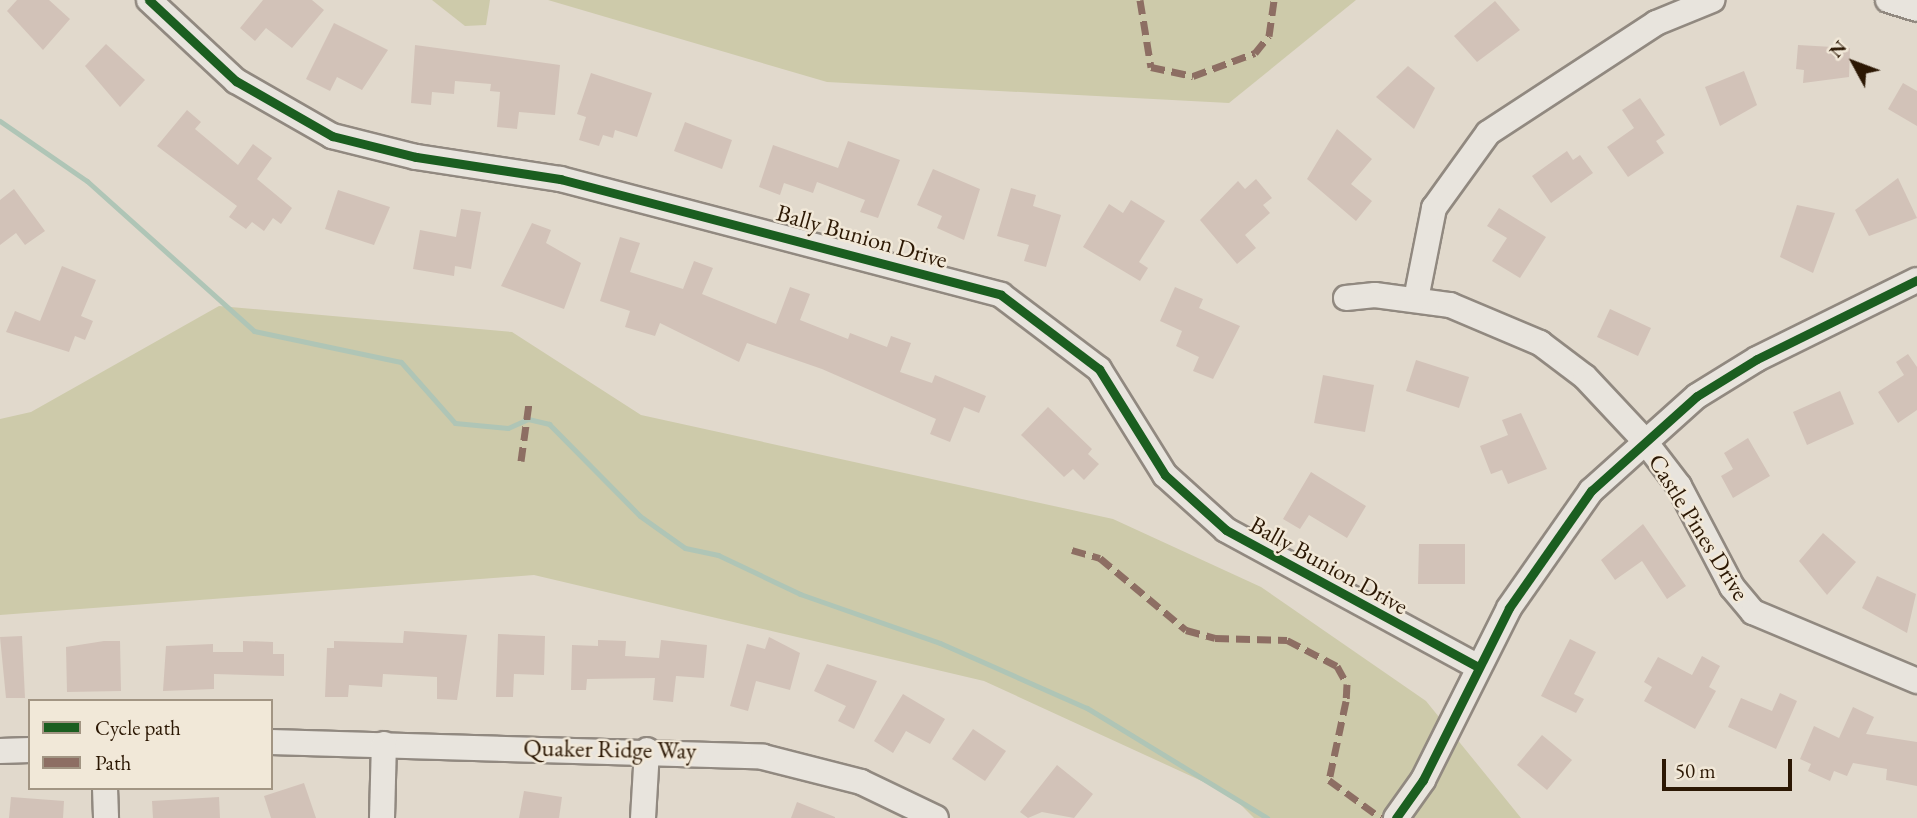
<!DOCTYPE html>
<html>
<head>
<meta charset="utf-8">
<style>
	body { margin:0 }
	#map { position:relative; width:1917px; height:818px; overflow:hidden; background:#e1d9cc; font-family:"EB Garamond",serif }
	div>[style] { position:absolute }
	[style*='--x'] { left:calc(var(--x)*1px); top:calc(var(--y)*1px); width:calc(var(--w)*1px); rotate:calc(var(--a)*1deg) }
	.green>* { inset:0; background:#cdcaaa }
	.stream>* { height:5px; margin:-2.5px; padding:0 2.5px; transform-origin:2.5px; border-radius:2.5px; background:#afc5b6 }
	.building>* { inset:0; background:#d2c2b8 }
	.roads { filter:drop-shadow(2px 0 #918980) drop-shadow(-2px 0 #918980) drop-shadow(0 2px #918980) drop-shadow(0 -2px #918980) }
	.minor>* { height:24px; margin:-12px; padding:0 12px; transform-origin:12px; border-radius:12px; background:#e8e4dd }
	.quiet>* { height:7px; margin-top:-3.5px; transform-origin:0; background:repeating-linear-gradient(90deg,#8d6e63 0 14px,transparent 0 21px) }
	.cycleway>* { height:9px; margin:-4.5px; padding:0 4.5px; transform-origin:4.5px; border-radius:4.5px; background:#1b5e20 }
	span { translate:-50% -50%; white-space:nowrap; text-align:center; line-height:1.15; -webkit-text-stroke:5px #f1e8d8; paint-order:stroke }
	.street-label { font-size:24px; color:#2c1804 }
	.legend { position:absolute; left:28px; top:699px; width:245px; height:91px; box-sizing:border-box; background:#f1e8d8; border:2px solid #a29583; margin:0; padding:9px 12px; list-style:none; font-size:21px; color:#2c1804 }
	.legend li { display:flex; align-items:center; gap:14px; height:35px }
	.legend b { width:35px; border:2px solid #a29583 }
	.north { position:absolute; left:1819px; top:28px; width:70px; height:70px; -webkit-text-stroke:5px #f1e8d8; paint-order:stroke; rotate:311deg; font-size:19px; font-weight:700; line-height:28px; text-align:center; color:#2c1804 }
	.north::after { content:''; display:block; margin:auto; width:24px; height:32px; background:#2c1804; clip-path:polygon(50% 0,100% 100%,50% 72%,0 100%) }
	.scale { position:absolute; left:1662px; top:759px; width:130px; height:32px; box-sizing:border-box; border:4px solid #2c1804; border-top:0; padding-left:9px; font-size:21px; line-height:24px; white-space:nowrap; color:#2c1804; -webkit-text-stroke:5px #f1e8d8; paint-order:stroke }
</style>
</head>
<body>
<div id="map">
	<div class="green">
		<div style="clip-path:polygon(432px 0,490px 0,486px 25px,465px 26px)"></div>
		<div style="clip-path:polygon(548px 0,1356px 0,1229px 103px,827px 82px)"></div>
		<div style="clip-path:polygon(219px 306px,512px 332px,641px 415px,1113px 519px,1261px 587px,1426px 701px,1521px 818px,1254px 818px,1230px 794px,984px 681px,534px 575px,0 615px,0 419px,31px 412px)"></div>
	</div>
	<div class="stream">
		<div style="--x:0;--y:121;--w:106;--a:34.6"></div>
		<div style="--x:87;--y:181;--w:224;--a:41.9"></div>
		<div style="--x:254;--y:331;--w:150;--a:11.9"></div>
		<div style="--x:401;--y:362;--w:81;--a:48.5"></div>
		<div style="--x:455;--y:423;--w:53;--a:5.4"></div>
		<div style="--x:508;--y:428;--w:22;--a:-24"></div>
		<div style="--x:528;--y:419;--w:22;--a:13"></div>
		<div style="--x:549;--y:424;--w:129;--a:45.3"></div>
		<div style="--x:640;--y:516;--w:55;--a:35.4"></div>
		<div style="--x:685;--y:548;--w:34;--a:12"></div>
		<div style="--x:718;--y:555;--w:91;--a:25.4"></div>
		<div style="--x:800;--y:594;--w:148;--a:19.3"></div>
		<div style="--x:940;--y:643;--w:161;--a:23.9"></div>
		<div style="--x:1087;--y:708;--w:211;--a:31.4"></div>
	</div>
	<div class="building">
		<div style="clip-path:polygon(17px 0,49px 0,70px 19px,43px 50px,7px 11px)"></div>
		<div style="clip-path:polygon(263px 0,312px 0,324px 10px,292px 48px,266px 28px,255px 41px,240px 28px)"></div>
		<div style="clip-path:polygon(1495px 1px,1520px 30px,1477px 62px,1454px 36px)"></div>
		<div style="clip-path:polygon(334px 23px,388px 50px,362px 90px,337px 77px,330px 91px,306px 79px)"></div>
		<div style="clip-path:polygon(106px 44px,145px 80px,120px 107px,85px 66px)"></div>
		<div style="clip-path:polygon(415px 45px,560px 65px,555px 115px,519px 112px,517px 129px,497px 127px,500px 92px,490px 91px,491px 84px,455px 81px,454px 94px,432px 92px,431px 105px,411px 103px)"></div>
		<div style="clip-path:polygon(1798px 45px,1850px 48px,1849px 77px,1803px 83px,1804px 70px,1796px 69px)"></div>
		<div style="clip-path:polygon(1408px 66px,1435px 88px,1414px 129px,1376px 97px)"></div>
		<div style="clip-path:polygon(1744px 71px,1757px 105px,1720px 126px,1705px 87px)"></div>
		<div style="clip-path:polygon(591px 73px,652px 93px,637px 137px,615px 130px,613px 138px,603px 135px,599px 146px,579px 140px,586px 117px,577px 114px)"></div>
		<div style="clip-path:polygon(1903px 83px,1917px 91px,1917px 126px,1888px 109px)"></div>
		<div style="clip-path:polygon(1640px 98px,1665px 135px,1656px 141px,1664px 153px,1628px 177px,1607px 147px,1634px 128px,1622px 110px)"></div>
		<div style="clip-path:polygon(187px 110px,201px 122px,195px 129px,238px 165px,253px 144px,272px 158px,257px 179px,292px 208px,281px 224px,273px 218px,264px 231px,252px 222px,246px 229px,229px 217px,237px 206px,157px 146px)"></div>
		<div style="clip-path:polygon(685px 122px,732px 140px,722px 169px,674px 151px)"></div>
		<div style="clip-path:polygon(1337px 129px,1372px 159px,1351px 184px,1372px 201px,1356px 221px,1307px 179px)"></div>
		<div style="clip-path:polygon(848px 141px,900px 160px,878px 218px,860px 212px,865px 200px,817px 182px,813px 193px,784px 183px,780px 195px,759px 187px,773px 145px,838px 168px)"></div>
		<div style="clip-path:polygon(1567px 151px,1573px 160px,1580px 155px,1593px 173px,1551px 203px,1532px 176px)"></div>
		<div style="clip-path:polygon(933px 169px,980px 189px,964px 240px,937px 228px,942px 216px,917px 205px)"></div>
		<div style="clip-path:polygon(1898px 178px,1917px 218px,1869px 236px,1855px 210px)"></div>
		<div style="clip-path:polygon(1256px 179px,1272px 198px,1263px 205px,1270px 213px,1245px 235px,1256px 248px,1237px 264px,1200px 220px,1238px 181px,1245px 189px)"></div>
		<div style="clip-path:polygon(1011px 188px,1036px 195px,1033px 206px,1061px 215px,1046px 267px,1024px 261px,1029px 245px,997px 236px)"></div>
		<div style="clip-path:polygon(14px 189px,45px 231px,25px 245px,16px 233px,0 245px,0 200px)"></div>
		<div style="clip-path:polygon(338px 190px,390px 207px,374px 245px,325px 229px)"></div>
		<div style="clip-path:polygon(1131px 200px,1165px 221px,1139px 262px,1148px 268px,1140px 281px,1083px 247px,1109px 204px,1123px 213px)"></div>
		<div style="clip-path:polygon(1797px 205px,1835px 213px,1813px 273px,1780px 257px)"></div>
		<div style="clip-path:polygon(1499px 208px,1546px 237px,1520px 278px,1492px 261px,1507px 238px,1487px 226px)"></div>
		<div style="clip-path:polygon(461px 209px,481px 212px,471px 269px,455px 266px,454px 276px,413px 269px,420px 230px,456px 237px)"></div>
		<div style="clip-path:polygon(532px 223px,551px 230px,546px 243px,581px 263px,564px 309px,501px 286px)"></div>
		<div style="clip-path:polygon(620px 237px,640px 243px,630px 272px,683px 289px,694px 261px,713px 268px,702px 294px,776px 324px,790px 287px,810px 294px,800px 320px,848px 339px,850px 333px,887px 347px,891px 336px,911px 343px,900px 372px,932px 383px,935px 375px,986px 396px,979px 413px,964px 407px,950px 442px,930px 434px,936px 419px,822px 369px,747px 343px,739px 362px,660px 323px,655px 336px,625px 327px,630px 311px,600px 301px)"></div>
		<div style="clip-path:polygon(62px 266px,96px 280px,81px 316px,93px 321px,85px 340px,75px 336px,69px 352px,6px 332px,15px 311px,40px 321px)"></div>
		<div style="clip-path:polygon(1175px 287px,1203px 299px,1199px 308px,1240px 326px,1213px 379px,1193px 371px,1199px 357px,1176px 346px,1182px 331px,1160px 321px)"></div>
		<div style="clip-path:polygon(1610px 309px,1651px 328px,1638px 356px,1597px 337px)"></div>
		<div style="clip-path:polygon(1908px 354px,1917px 367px,1917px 410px,1898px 423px,1878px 392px,1904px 375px,1896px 362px)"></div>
		<div style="clip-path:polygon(1416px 360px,1469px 377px,1459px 408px,1406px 391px)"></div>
		<div style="clip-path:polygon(1323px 375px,1374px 385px,1365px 432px,1314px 423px)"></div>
		<div style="clip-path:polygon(1840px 391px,1854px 424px,1807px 445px,1793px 412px)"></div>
		<div style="clip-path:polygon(1048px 407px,1092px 449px,1088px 454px,1099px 464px,1084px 480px,1073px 469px,1064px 477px,1021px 435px)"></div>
		<div style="clip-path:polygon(1521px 413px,1547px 469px,1508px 484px,1502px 470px,1491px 474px,1480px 446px,1508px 435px,1502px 420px)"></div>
		<div style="clip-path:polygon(1748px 438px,1770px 476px,1733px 498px,1721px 476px,1733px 469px,1724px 453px)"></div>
		<div style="clip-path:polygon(1311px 472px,1366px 506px,1347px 538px,1309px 515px,1300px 529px,1283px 519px)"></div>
		<div style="clip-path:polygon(1643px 524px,1686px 586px,1667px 599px,1642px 561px,1615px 580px,1601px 560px)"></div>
		<div style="clip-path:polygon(1823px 533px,1856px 562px,1827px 595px,1799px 561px)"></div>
		<div style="clip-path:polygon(1419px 544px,1465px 544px,1465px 584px,1418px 584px)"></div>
		<div style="clip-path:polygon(1877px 576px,1916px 594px,1907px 633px,1862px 608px)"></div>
		<div style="clip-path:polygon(404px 631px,467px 635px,457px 700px,437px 699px,437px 677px,383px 674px,382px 687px,349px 685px,348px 697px,325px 697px,327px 648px,334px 648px,334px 641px,403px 643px)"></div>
		<div style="clip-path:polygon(498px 634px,545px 636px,544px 675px,514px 674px,513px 697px,496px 697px)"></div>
		<div style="clip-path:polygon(22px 636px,25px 698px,6px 698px,0 637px)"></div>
		<div style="clip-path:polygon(769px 637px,800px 653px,790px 690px,756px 681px,748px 711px,730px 706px,747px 644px,765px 649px)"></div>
		<div style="clip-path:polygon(1570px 639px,1596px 652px,1574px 694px,1584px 699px,1576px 713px,1541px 696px)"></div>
		<div style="clip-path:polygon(598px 640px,626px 641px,625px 656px,659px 658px,661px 640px,707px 645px,704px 678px,676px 676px,673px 702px,653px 700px,655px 678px,587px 679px,586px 690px,571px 690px,572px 645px,598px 646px)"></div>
		<div style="clip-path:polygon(104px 641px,120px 641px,121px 691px,67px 692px,66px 647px)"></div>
		<div style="clip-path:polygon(243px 641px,273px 642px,273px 654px,284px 654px,284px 676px,214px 674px,214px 689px,163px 691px,166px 646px,213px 644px,213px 652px,243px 652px)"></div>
		<div style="clip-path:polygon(1702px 656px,1720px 666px,1709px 687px,1716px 691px,1695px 729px,1644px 701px,1652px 687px,1644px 682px,1658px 657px,1692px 675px)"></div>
		<div style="clip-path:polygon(827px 664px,877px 681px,854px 729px,838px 721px,846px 706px,814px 691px)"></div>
		<div style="clip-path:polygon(1780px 693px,1797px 701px,1776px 749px,1728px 727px,1741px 698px,1772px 711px)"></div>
		<div style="clip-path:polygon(903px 694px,945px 719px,930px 744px,906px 731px,893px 753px,874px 741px)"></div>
		<div style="clip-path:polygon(1853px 707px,1874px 717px,1866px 734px,1917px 742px,1917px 786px,1886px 780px,1887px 769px,1853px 763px,1847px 776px,1834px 771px,1830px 781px,1808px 771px,1811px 764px,1800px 759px,1814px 726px,1839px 738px)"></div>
		<div style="clip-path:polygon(973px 729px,1006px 751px,985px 781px,952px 759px)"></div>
		<div style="clip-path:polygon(1542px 735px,1572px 760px,1547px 790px,1517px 765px)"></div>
		<div style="clip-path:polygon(1057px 765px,1093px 794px,1074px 818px,1042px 812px,1028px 818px,1020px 812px)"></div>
		<div style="clip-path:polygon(304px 783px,316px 818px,271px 818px,264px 796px)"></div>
		<div style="clip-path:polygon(524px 791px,562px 797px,559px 818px,519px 818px)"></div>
		<div style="clip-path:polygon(11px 797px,64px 801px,63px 818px,9px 818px)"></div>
		<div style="clip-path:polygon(219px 797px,220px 818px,153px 818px,152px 801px)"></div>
		<div style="clip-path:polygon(797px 802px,835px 817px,835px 818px,791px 818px)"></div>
	</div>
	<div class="roads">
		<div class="minor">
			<div style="--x:149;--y:0;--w:119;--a:43"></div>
			<div style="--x:236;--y:81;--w:111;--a:29.8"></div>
			<div style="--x:332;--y:136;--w:87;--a:14"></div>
			<div style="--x:416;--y:157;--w:146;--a:8.7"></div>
			<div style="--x:560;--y:179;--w:456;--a:14.7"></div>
			<div style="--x:1001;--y:295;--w:123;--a:37.1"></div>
			<div style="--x:1099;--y:369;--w:125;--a:58.1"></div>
			<div style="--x:1165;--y:475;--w:82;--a:42"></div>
			<div style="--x:1226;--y:530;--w:287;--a:28.5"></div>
			<div style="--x:1888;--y:0;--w:30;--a:17"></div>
			<div style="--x:1346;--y:298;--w:29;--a:-6"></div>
			<div style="--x:1375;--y:295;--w:76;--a:7.6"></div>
			<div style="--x:1450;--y:305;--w:98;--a:22.9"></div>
			<div style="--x:1540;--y:343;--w:56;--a:37.1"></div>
			<div style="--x:1585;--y:377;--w:85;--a:46.9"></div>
			<div style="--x:1643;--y:439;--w:59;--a:52.5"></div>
			<div style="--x:1679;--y:486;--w:114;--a:62.3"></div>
			<div style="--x:1732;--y:587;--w:33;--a:50"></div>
			<div style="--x:1753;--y:612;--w:178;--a:22.8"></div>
			<div style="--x:1416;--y:299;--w:93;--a:-78.8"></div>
			<div style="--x:1434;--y:208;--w:92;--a:-54.2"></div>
			<div style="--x:1488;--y:133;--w:201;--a:-33.2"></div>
			<div style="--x:1656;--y:23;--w:61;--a:-22.3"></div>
			<div style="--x:271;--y:742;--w:492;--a:1.7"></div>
			<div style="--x:763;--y:757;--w:101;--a:14.3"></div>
			<div style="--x:861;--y:782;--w:83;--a:25.6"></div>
			<div style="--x:0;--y:751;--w:30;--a:-2"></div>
			<div style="--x:105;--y:788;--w:30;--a:88"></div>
			<div style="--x:382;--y:818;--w:74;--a:-88.5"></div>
			<div style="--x:643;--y:818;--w:68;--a:-86.6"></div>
			<div style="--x:1396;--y:818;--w:47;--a:-54.6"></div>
			<div style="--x:1423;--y:780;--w:192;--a:-63.4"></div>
			<div style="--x:1509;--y:608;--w:143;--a:-55"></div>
			<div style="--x:1591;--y:491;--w:142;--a:-41.9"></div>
			<div style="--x:1697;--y:396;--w:70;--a:-31.7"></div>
			<div style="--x:1757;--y:359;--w:178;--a:-26.3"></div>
		</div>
	</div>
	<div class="quiet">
		<div style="--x:1140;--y:0;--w:68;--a:80.7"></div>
		<div style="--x:1151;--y:67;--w:43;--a:12.1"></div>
		<div style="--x:1193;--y:76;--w:66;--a:-20.4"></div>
		<div style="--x:1255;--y:53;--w:22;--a:-51"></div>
		<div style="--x:1269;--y:36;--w:36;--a:-82"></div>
		<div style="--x:521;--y:461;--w:59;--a:-82.1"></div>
		<div style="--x:1072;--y:550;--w:29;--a:16"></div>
		<div style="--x:1100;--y:558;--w:112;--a:39.9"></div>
		<div style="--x:1186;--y:630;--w:30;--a:15"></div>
		<div style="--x:1215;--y:638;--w:72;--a:1.6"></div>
		<div style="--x:1287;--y:640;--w:56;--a:27.5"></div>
		<div style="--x:1337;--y:666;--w:21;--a:61"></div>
		<div style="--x:1347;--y:684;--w:17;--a:93"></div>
		<div style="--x:1346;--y:701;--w:81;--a:102.1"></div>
		<div style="--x:1329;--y:780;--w:64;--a:36.2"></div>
	</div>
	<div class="cycleway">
		<div style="--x:149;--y:0;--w:119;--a:43"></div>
		<div style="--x:236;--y:81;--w:111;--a:29.8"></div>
		<div style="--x:332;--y:136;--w:87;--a:14"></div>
		<div style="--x:416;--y:157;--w:146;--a:8.7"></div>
		<div style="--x:560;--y:179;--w:456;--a:14.7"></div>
		<div style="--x:1001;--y:295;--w:123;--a:37.1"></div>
		<div style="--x:1099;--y:369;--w:125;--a:58.1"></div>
		<div style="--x:1165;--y:475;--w:82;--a:42"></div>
		<div style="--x:1226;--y:530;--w:287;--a:28.5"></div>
		<div style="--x:1396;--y:818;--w:47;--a:-54.6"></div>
		<div style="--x:1423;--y:780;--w:192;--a:-63.4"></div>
		<div style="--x:1509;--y:608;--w:143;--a:-55"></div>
		<div style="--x:1591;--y:491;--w:142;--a:-41.9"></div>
		<div style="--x:1697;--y:396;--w:70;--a:-31.7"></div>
		<div style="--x:1757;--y:359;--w:178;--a:-26.3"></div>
	</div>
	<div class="street-label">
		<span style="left:862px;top:236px;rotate:16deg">Bally Bunion Drive</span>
		<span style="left:1699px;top:527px;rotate:58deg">Castle Pines Drive</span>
		<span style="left:1329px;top:565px;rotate:29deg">Bally Bunion Drive</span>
		<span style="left:610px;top:749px;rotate:1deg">Quaker Ridge Way</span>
	</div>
	<ul class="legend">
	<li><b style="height:9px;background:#1b5e20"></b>Cycle path</li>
	<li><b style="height:9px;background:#8d6e63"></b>Path</li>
	</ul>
	<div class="north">N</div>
	<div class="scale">50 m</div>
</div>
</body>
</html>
